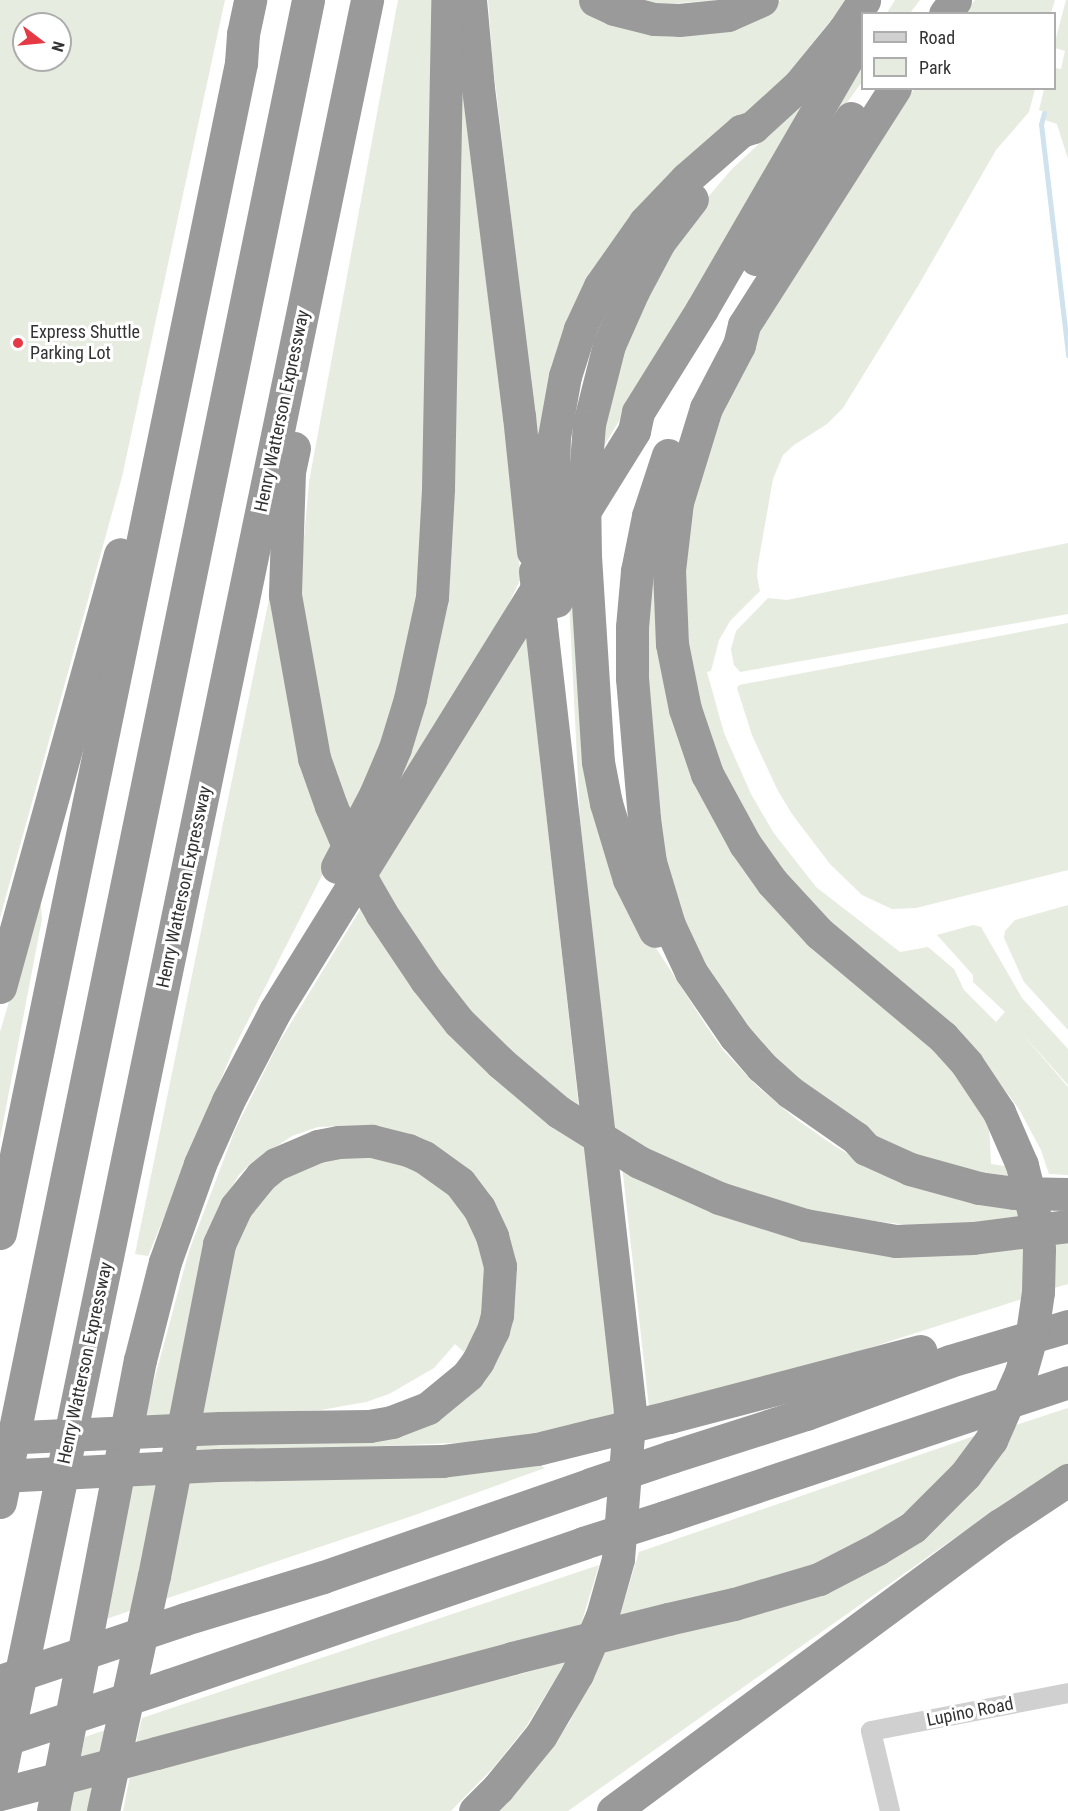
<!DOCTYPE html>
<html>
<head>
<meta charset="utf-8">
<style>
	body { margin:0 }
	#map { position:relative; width:1068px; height:1811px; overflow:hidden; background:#fff; font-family:"Roboto Condensed",sans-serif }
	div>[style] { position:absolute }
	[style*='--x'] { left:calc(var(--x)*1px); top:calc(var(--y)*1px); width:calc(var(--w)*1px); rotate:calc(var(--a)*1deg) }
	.green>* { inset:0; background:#e6ecdf }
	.stream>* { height:5px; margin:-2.5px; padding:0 2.5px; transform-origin:2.5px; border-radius:2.5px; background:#cfe2ee }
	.minor>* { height:20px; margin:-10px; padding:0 10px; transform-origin:10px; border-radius:10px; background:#d0d0d0 }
	.motorway>* { height:33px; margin:-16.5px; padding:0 16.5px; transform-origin:16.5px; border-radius:16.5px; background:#9a9a9a }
	.motorway-bridge>* { height:33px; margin:-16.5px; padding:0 16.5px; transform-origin:16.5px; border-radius:16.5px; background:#9a9a9a }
	.dots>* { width:16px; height:16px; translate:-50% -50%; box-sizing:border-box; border:3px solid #fff; border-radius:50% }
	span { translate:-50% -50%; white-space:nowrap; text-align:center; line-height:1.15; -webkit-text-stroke:6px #fff; paint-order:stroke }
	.poi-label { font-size:18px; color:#333 }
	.left { translate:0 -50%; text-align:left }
	.street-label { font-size:18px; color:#333 }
	.legend { position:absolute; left:861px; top:12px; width:195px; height:78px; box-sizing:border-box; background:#fff; border:2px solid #adadad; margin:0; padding:8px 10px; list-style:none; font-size:18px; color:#333 }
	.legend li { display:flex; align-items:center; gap:12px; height:30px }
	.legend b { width:30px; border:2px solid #adadad }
	.north { position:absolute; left:12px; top:12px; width:60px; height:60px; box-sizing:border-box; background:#fff; border:2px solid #adadad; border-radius:50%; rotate:106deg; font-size:16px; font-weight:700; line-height:24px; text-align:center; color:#333 }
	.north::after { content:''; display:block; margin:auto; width:21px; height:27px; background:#e63946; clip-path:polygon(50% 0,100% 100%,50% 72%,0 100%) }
</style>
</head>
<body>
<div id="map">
	<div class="green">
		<div style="clip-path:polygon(evenodd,0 0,225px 0,122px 477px,0 918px,0 0,24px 24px,60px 24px,60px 60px,24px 60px,24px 24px)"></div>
		<div style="clip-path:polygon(398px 0,438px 0,431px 436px,412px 660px,351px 820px,324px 750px,302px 601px,302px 562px,309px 482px)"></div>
		<div style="clip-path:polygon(488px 0,578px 0,590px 6px,773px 5px,781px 0,847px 0,783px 80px,654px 198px,541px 468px,493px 65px)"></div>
		<div style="clip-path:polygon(641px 0,721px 0,664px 4px)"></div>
		<div style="clip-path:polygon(895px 0,920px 0,910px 13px,887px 13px)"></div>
		<div style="clip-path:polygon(975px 0,1055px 0,1051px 13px,964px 14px)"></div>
		<div style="clip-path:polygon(1066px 0,1068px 0,1068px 159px,1057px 124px,1045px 120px,1047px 113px,1039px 110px,1044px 89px,1054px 88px,1055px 68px,1061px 69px,1065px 51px,1055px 48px,1055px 42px)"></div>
		<div style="clip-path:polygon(461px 54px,480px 198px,521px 578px,503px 616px,385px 807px,405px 754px)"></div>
		<div style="clip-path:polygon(862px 57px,862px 82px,822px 137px)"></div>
		<div style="clip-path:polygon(914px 89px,1035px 89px,1029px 112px,996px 150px,918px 286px,843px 408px,827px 424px,794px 445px,783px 455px,773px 479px,758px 564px,757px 576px,760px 591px,730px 621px,719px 640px,711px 671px,707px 672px,724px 733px,751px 794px,773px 832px,816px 887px,900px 952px,928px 947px,954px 969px,964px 990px,996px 1022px,1005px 1012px,973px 982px,973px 975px,937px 935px,973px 925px,981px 927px,1022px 998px,1068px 1049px,1068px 1085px,1019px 1030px,1068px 1087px,1068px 1175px,1049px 1174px,1041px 1150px,1019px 1109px,974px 1049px,856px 947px,790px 883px,732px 795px,692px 684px,680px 577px,696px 468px,744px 357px)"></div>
		<div style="clip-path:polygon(814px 92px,674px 329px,601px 451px,608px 401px,620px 352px,685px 224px,731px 170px)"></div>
		<div style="clip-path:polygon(668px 500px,699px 778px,930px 1035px,989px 1122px,991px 1164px,1011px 1167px,1014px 1177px,964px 1169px,915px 1154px,867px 1133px,762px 1052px,684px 932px,661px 852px,644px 619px)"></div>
		<div style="clip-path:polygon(1068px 543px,1068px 614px,740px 672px,734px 665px,731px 649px,736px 631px,768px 598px,787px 600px)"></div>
		<div style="clip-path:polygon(568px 580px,647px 934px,707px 1027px,723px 1050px,758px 1087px,796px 1119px,836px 1147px,857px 1159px,1021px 1205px,1024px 1222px,907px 1225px,821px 1214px,705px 1179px,614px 1131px,580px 819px)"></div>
		<div style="clip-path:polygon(270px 594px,335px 850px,233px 1050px,148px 1256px,135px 1254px)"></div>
		<div style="clip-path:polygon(1068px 623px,1068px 870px,916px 908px,892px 909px,862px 895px,830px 864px,792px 814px,777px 789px,752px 735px,737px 688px,739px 685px)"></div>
		<div style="clip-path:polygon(526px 632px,579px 1108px,496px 1039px,439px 975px,377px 877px)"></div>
		<div style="clip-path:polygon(38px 904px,41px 905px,42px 919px,0 1139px,0 1032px)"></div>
		<div style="clip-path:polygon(363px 905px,584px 1141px,616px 1416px,568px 1428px,475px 1442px,193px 1454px,196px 1443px,412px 1424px,514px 1284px,419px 1138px,390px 1129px,343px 1126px,318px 1127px,292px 1136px,250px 1164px,239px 1175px,218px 1210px,173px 1417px,144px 1418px,189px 1251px,235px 1130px,278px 1044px)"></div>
		<div style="clip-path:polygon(1068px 905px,1068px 1030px,1024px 982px,1004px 938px,1005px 931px,1015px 920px)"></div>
		<div style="clip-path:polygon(339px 1155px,394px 1158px,442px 1185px,466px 1213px,482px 1250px,488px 1290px,476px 1331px,464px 1352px,455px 1344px,434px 1368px,389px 1394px,366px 1402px,321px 1410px,202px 1415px,231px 1263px,238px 1236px,249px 1212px,266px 1192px,287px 1176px)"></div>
		<div style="clip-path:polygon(622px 1165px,673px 1192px,1026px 1245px,1025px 1298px,847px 1355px,649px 1407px)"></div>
		<div style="clip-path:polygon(1068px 1236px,1068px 1284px,1054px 1288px,1053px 1239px)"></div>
		<div style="clip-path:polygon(1068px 1408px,1068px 1463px,1007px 1501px,568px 1811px,498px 1811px,546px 1756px,569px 1723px,606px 1651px,914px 1545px,971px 1492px,1016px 1425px)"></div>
		<div style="clip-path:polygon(980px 1434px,933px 1493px,839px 1558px,618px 1621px,639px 1552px)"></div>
		<div style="clip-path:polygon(537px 1464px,545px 1468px,412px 1516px,165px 1599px,188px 1481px)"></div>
		<div style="clip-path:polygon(162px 1482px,138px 1608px,106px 1619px,130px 1483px)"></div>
		<div style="clip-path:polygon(599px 1565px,579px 1631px,135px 1747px,142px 1718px)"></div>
		<div style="clip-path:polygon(566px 1662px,526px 1727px,494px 1767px,451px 1811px,123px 1811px,130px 1776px)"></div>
		<div style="clip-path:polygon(114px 1727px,109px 1754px,80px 1761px,85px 1737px)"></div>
		<div style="clip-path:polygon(104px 1783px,98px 1811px,69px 1811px,73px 1791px)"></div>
	</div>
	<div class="stream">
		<div style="--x:1044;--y:113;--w:11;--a:105"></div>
		<div style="--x:1041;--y:124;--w:233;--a:83.3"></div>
	</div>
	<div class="minor">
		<div style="--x:890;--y:1811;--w:82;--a:-103.4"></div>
		<div style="--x:871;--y:1731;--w:201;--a:-10.9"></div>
	</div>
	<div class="motorway">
		<div style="--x:470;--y:0;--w:88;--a:84.8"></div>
		<div style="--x:478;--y:88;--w:331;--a:82.9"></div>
		<div style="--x:519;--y:416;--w:136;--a:84.1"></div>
		<div style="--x:595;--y:0;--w:21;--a:25"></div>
		<div style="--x:614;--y:9;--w:41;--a:14"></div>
		<div style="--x:654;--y:19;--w:25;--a:2"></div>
		<div style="--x:679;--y:20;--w:49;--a:-5.8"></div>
		<div style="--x:728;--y:15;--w:37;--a:-24"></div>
		<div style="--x:945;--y:14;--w:17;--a:-54"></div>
		<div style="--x:895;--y:88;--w:281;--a:122.5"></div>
		<div style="--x:744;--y:325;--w:21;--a:104"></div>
		<div style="--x:739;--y:345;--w:71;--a:117.6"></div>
		<div style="--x:706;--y:408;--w:98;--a:107.1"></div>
		<div style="--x:677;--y:502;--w:68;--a:96.7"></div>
		<div style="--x:669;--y:570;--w:74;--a:87.7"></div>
		<div style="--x:672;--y:644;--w:66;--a:78.7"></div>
		<div style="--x:685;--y:709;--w:69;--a:71.3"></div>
		<div style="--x:707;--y:774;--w:80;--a:61.5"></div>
		<div style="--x:745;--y:844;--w:47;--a:54.6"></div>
		<div style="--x:772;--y:882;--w:69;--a:47.3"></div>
		<div style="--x:819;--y:933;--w:162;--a:40"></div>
		<div style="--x:943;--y:1037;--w:36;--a:48"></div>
		<div style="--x:967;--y:1064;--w:58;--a:56.3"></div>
		<div style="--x:756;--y:259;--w:170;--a:-56"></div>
		<div style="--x:589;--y:424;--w:81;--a:-75.8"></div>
		<div style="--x:609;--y:345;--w:59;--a:-66"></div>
		<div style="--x:633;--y:291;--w:55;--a:-62"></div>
		<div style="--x:659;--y:242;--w:54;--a:-52.5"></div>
		<div style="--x:294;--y:448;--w:25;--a:102"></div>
		<div style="--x:289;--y:472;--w:123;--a:91.9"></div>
		<div style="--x:285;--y:595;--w:166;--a:79.9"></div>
		<div style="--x:314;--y:758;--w:51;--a:70.5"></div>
		<div style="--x:668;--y:455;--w:64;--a:108.2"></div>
		<div style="--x:648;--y:516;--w:56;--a:101.3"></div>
		<div style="--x:637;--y:571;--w:56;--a:95.1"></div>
		<div style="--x:632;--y:627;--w:51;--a:90"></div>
		<div style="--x:632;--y:678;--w:142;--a:85.1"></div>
		<div style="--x:644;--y:819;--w:43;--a:82.1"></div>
		<div style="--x:650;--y:862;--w:66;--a:73.2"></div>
		<div style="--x:669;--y:925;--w:52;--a:64.9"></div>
		<div style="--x:691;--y:972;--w:78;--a:55.5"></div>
		<div style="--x:735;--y:1036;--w:40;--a:49"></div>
		<div style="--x:761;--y:1066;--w:39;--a:42"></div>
		<div style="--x:790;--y:1092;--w:80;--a:34.9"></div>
		<div style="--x:856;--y:1138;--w:15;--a:48"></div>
		<div style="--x:866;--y:1149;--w:48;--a:24.4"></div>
		<div style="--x:910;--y:1169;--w:72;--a:15.4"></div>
		<div style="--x:979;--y:1188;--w:35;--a:8"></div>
		<div style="--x:1014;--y:1193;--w:54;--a:1.1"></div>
		<div style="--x:552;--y:518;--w:81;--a:-88.6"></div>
		<div style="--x:554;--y:437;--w:62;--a:-79.8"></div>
		<div style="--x:565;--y:376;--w:49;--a:-72.3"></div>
		<div style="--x:580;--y:329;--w:47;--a:-65.1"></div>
		<div style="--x:600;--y:286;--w:78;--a:-54.9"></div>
		<div style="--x:645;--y:222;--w:59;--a:-46.4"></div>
		<div style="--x:686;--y:179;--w:73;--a:-41.1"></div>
		<div style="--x:741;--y:131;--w:13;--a:-18"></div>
		<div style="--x:753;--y:127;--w:62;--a:-42.4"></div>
		<div style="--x:799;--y:85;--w:71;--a:-50.7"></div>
		<div style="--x:844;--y:30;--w:36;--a:-56"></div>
		<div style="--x:577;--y:523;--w:108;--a:-58.2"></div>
		<div style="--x:634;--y:431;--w:19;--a:-78"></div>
		<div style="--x:638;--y:412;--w:121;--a:-58.1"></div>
		<div style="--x:702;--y:309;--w:319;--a:-59.9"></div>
		<div style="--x:585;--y:556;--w:206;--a:86.4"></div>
		<div style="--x:598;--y:762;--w:42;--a:79"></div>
		<div style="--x:606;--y:803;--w:79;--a:73.2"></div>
		<div style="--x:629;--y:879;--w:58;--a:63.4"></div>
		<div style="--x:337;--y:867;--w:81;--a:-62.2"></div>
		<div style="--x:375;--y:795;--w:51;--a:-66.9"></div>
		<div style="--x:395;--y:748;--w:51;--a:-73"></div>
		<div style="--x:410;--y:699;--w:104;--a:-77.8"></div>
		<div style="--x:432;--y:597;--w:109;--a:-86.8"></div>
		<div style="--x:438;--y:488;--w:488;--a:-88.9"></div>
		<div style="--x:381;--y:913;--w:81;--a:56.1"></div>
		<div style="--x:426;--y:980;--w:53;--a:51.8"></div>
		<div style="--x:459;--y:1022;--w:59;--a:44.3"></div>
		<div style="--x:501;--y:1063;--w:76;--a:40.2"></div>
		<div style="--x:0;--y:987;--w:449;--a:-74.5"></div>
		<div style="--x:639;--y:1162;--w:88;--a:24.2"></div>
		<div style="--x:719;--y:1198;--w:90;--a:17.4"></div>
		<div style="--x:805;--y:1225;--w:92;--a:10"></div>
		<div style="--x:896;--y:1241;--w:77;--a:-2.2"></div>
		<div style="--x:973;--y:1238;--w:96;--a:-7.2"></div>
		<div style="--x:0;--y:1233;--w:1195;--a:-78.36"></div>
		<div style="--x:241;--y:63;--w:29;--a:-86"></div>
		<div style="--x:243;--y:34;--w:35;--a:-78"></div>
		<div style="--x:669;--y:1417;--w:260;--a:-14.7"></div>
		<div style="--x:671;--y:1457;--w:142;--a:-17.7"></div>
		<div style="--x:806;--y:1414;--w:153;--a:-20.2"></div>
		<div style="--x:950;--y:1361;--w:123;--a:-16.5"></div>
		<div style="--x:218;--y:1465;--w:224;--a:-1"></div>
		<div style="--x:442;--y:1461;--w:96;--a:-7.2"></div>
		<div style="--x:537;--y:1449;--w:58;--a:-14"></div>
		<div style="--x:0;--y:1502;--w:1533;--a:-78.41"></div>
		<div style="--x:665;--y:1517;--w:425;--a:-18.5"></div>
		<div style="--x:185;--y:1619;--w:144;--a:-16.9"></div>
		<div style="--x:323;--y:1577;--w:284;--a:-19.1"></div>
		<div style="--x:668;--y:1619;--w:68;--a:-12.8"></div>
		<div style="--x:734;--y:1604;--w:89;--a:-16.4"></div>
		<div style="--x:819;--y:1579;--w:65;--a:-27.3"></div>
		<div style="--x:877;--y:1549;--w:42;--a:-31.4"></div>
		<div style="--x:169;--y:1685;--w:438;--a:-18.9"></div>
		<div style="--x:156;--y:1753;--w:368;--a:-14.9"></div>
		<div style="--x:0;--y:1774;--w:1812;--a:-78.31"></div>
		<div style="--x:53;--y:1811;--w:459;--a:-79.1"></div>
		<div style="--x:140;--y:1360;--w:101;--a:-75.7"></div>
		<div style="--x:165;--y:1262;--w:104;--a:-70.3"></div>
		<div style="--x:200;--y:1164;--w:69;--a:-66"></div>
		<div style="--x:228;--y:1101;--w:102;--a:-62.4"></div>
		<div style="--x:275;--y:1011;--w:516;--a:-58.22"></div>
		<div style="--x:103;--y:1811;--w:240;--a:-77.8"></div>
		<div style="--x:154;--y:1576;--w:338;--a:-78.9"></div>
		<div style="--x:219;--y:1244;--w:41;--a:-65.3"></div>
		<div style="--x:236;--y:1207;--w:40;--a:-51"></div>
		<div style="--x:261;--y:1176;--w:19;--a:-39"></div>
		<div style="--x:276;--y:1164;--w:46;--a:-23.2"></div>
		<div style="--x:318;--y:1146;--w:21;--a:-11"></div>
		<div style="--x:339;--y:1142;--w:33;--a:-2"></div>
		<div style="--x:372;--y:1141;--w:37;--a:14"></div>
		<div style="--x:408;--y:1150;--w:17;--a:24"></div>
		<div style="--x:424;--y:1157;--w:44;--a:35.8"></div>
		<div style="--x:460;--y:1183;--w:31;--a:53"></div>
		<div style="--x:479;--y:1208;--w:31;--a:65"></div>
		<div style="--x:492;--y:1236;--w:31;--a:75"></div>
		<div style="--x:500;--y:1266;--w:49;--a:93.5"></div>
		<div style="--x:497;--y:1315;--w:16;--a:105"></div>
		<div style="--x:493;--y:1330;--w:34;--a:116"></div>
		<div style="--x:478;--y:1361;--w:17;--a:126"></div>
		<div style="--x:468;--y:1375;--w:52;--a:140.5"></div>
		<div style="--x:428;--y:1408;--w:39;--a:159"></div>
		<div style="--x:392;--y:1422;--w:23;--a:170"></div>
		<div style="--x:369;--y:1426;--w:149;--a:179.2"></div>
		<div style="--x:475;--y:1811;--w:33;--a:-45"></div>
		<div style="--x:498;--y:1788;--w:68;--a:-50.9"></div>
		<div style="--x:541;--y:1735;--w:71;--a:-59.5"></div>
		<div style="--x:577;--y:1674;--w:63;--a:-66.7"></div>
		<div style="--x:602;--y:1616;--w:59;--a:-74.3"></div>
		<div style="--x:618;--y:1559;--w:148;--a:-85.4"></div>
		<div style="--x:630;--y:1411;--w:790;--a:-96.47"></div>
		<div style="--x:613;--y:1811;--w:481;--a:-36.5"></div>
		<div style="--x:1000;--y:1525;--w:82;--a:-33.5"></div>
	</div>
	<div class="motorway-bridge">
		<div style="--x:552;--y:518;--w:83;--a:87.2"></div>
		<div style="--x:585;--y:556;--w:66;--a:-90.9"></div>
		<div style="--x:584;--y:490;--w:66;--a:-85.7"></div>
		<div style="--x:535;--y:571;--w:55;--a:83.8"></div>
		<div style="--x:331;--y:806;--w:84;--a:66.8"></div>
		<div style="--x:364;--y:883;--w:34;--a:60"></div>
		<div style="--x:559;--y:1112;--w:94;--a:32"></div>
		<div style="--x:593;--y:1435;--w:78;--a:-13.3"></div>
		<div style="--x:0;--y:1438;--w:220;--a:-2.6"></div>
		<div style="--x:0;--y:1476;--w:218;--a:-2.9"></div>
		<div style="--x:591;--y:1484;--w:84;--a:-18.6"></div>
		<div style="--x:913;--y:1527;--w:74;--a:-45"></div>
		<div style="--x:965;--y:1475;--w:44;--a:-53.4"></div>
		<div style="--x:991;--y:1440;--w:74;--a:-66.2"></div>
		<div style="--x:1021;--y:1372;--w:41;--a:-74.2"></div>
		<div style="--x:1032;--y:1333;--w:41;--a:-81.7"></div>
		<div style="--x:1038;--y:1292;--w:43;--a:-88.7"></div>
		<div style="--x:1039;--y:1249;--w:31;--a:-97"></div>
		<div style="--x:1035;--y:1218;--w:55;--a:-103.8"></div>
		<div style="--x:1022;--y:1165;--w:58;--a:-113.5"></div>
		<div style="--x:583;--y:1543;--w:86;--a:-17.6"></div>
		<div style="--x:512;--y:1658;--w:161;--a:-14"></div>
		<div style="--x:0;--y:1681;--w:195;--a:-18.5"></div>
		<div style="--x:0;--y:1741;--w:178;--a:-18.3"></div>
		<div style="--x:0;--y:1794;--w:161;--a:-14.7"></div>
	</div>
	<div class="dots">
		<div style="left:18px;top:343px;background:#e63946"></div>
	</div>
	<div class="poi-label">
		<span class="left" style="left:30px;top:343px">Express Shuttle<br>Parking Lot</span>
	</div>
	<div class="street-label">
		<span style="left:282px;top:411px;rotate:-78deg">Henry Watterson Expressway</span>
		<span style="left:184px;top:887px;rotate:-78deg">Henry Watterson Expressway</span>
		<span style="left:85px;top:1363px;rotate:-78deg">Henry Watterson Expressway</span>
		<span style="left:970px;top:1712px;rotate:-11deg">Lupino Road</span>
	</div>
	<ul class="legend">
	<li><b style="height:8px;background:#d0d0d0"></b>Road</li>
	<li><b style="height:16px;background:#e6ecdf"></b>Park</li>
	</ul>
	<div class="north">N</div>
</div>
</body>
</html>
